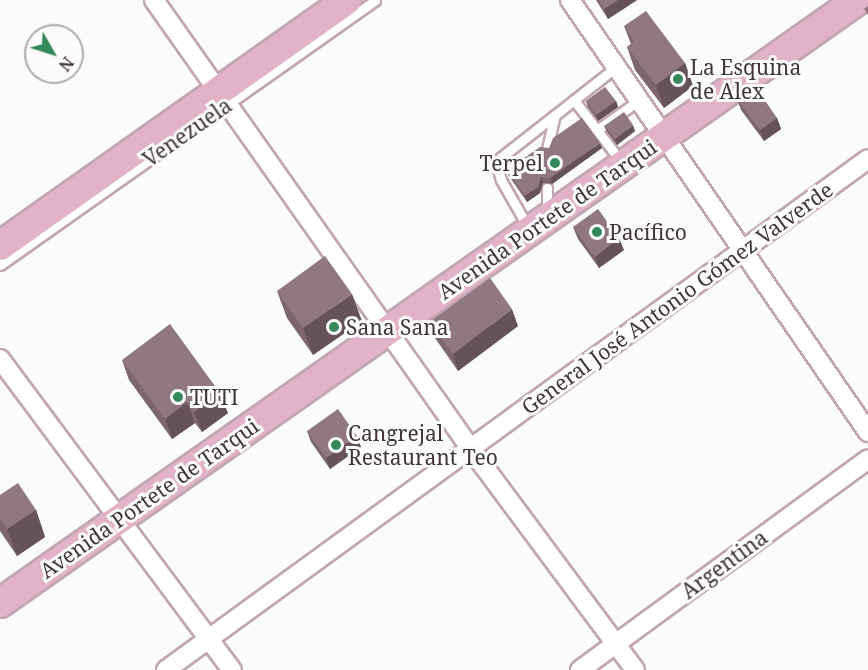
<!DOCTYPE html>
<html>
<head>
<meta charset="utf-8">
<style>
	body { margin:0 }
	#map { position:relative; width:868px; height:670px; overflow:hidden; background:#fbfbfb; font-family:"Noto Serif",serif }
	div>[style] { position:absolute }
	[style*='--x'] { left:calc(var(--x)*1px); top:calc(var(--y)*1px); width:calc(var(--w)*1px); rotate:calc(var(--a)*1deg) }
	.roads { filter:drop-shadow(2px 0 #c2a6b1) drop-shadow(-2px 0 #c2a6b1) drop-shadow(0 2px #c2a6b1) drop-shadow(0 -2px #c2a6b1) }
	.service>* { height:9px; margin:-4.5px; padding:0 4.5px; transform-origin:4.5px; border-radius:4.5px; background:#fff }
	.minor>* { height:18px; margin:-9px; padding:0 9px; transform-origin:9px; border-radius:9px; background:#fff }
	.primary>* { height:28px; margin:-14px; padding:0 14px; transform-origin:14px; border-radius:14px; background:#e2b2c7 }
	.wall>* { inset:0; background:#7d666f }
	.shaded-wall>* { inset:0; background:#66535a }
	.building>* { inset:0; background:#917781 }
	.dots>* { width:16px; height:16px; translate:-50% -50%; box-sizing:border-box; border:3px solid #fbfbfb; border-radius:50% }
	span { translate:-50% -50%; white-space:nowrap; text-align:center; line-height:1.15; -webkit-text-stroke:6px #fbfbfb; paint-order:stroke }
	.poi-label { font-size:21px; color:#41363a }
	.left { translate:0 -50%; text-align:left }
	.right { translate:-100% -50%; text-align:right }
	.street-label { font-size:21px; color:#41363a }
	.north { position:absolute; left:24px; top:24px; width:60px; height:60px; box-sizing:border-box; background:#fbfbfb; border:2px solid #b1acae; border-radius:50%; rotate:129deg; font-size:16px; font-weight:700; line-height:24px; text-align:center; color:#41363a }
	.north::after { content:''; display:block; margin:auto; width:21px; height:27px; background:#34895c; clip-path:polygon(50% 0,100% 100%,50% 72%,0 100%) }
</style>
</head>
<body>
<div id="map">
	<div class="roads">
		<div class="service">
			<div style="--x:574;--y:100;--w:79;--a:52.7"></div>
			<div style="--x:597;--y:130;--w:50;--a:-35.3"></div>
			<div style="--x:547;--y:149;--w:35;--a:-77"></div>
			<div style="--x:555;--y:115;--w:78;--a:-38.2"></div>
			<div style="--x:547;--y:213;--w:25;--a:-90"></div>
			<div style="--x:529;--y:229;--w:56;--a:-119.7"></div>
			<div style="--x:501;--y:180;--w:15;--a:-106"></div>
			<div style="--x:497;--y:166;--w:9;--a:-69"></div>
			<div style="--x:500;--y:158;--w:70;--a:-38"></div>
			<div style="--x:0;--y:265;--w:459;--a:-35.2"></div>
		</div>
		<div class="minor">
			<div style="--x:154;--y:0;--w:550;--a:54.78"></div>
			<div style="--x:471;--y:449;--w:275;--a:53.4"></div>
			<div style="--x:570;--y:0;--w:525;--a:55.4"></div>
			<div style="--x:0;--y:359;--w:388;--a:53.3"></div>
			<div style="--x:166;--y:670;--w:868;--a:-36.05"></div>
			<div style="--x:580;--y:670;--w:357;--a:-36.2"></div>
		</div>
		<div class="primary">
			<div style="--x:0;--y:246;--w:425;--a:-35.3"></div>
			<div style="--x:0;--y:603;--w:1049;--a:-35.1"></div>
		</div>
	</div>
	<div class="wall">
		<div style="clip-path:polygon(596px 0,637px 0,608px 19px)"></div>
		<div style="clip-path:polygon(624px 26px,685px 63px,693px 86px,664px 108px,635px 70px,627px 47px,631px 44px)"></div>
		<div style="clip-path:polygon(737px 99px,777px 118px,781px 129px,764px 141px,741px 110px)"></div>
		<div style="clip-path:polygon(586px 101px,616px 101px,618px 107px,598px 121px,588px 107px)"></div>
		<div style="clip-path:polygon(604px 126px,635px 131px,617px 145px,607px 132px)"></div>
		<div style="clip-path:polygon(549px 148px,602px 148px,552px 184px,543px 183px,540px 193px,527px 202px,509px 176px,507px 170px)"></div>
		<div style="clip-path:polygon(573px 227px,624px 250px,599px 268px,578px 239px)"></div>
		<div style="clip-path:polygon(277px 291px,362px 321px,313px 355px,287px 318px)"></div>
		<div style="clip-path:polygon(429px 322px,518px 326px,458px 371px,435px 338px)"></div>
		<div style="clip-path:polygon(122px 360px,228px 413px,202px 432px,195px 423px,172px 439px,129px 380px)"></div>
		<div style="clip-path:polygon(307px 431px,361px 447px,330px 469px,311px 442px)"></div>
		<div style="clip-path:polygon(0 495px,36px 510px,45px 537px,17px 556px,0 531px)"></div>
	</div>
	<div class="shaded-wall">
		<div style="clip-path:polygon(618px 0,637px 0,608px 19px,604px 9px)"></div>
		<div style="clip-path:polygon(685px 63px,693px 86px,664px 108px,656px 85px)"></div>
		<div style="clip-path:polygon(616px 101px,618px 107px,598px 121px,596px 115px)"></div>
		<div style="clip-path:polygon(777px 118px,781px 129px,764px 141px,760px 130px)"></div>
		<div style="clip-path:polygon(633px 125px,635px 131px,617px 145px,615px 139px)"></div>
		<div style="clip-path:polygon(600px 143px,602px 148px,552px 184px,550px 178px)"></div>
		<div style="clip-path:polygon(541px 177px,543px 183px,540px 193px,527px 202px,525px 196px)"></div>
		<div style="clip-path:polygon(619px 238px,624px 250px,599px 268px,595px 257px)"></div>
		<div style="clip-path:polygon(352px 294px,362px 321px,313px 355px,303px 328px)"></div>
		<div style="clip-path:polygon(512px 309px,518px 326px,458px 371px,453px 354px)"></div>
		<div style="clip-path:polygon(220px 393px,228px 413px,202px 432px,194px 412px)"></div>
		<div style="clip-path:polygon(187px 402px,195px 423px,172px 439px,165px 419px)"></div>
		<div style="clip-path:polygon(357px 436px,361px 447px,330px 469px,326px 458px)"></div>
		<div style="clip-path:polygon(36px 510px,45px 537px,17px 556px,7px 529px)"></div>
	</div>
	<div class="building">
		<div style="clip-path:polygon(599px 0,618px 0,604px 9px)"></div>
		<div style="clip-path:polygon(868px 6px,868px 15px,864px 9px)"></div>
		<div style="clip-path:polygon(646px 11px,685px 63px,656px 85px,627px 47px,634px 41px,624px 26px)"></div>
		<div style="clip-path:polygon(755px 86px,777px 118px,760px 130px,737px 99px)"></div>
		<div style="clip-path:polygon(605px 87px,616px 101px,596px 115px,586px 101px)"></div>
		<div style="clip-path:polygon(624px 112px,633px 125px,615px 139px,604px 126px)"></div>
		<div style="clip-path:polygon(582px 118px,600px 143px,550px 178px,541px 177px,538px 187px,525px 196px,507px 170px,540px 147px,549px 148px,553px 138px)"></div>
		<div style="clip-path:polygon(598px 209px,619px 238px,595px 257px,573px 227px)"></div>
		<div style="clip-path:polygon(325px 256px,352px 294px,303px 328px,277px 291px)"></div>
		<div style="clip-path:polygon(490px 278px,512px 309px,453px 354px,429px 322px)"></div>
		<div style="clip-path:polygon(170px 324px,220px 393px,194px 412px,187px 402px,165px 419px,122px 360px)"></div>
		<div style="clip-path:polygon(338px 409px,357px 436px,326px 458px,307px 431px)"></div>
		<div style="clip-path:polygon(18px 483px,36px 510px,7px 529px,0 519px,0 495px)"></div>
	</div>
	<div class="dots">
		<div style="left:678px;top:79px;background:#34895c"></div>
		<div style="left:555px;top:163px;background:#34895c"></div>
		<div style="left:597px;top:232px;background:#34895c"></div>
		<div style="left:334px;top:327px;background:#34895c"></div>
		<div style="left:178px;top:397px;background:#34895c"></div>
		<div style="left:336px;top:445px;background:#34895c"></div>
	</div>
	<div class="poi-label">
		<span class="left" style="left:690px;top:79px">La Esquina<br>de Alex</span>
		<span class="right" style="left:543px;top:163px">Terpel</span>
		<span class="left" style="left:609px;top:232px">Pacífico</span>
		<span class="left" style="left:346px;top:327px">Sana Sana</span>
		<span class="left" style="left:190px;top:397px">TUTI</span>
		<span class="left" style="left:348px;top:445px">Cangrejal<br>Restaurant Teo</span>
	</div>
	<div class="street-label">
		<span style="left:187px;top:132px;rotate:-35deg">Venezuela</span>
		<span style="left:547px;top:219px;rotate:-35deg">Avenida Portete de Tarqui</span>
		<span style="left:677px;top:298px;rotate:-36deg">General José Antonio Gómez Valverde</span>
		<span style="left:149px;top:498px;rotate:-35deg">Avenida Portete de Tarqui</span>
		<span style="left:724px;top:564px;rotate:-36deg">Argentina</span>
	</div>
	<div class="north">N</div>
</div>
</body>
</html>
